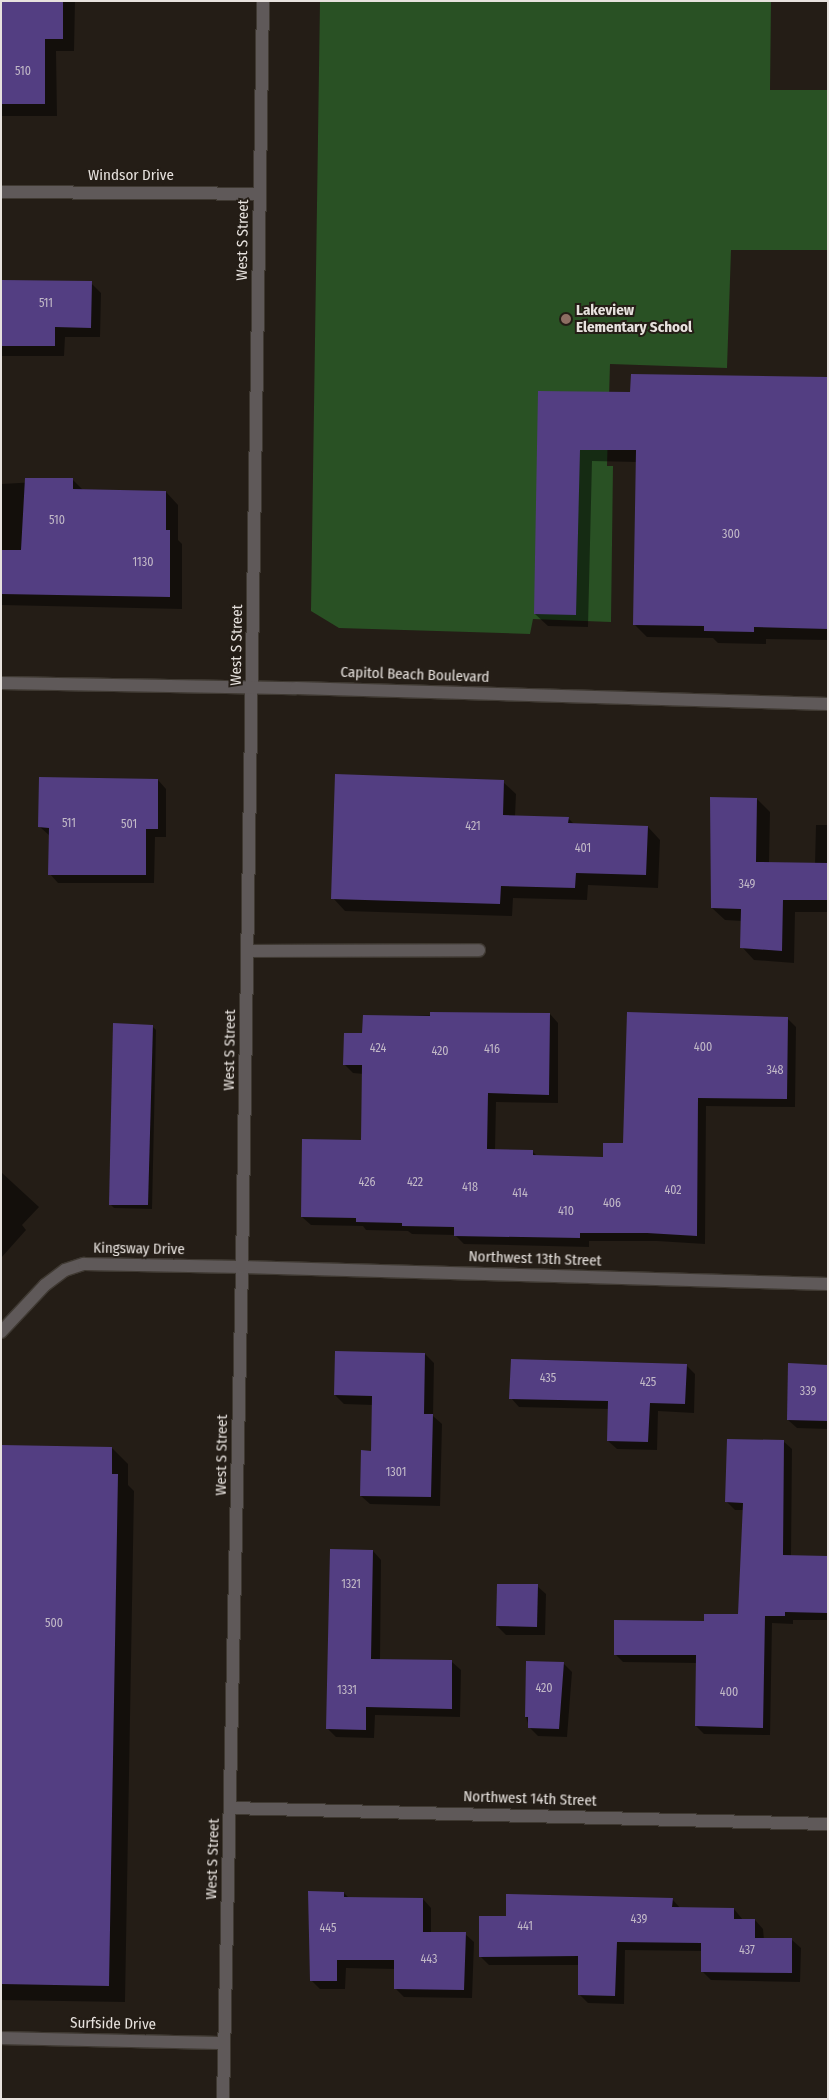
<!DOCTYPE html>
<html>
<head>
<meta charset="utf-8">
<style>
	body { margin:0 }
	#map { position:relative; width:829px; height:2100px; overflow:hidden; background:#241d16; font-family:"Fira Sans Condensed",sans-serif }
	div>[style] { position:absolute }
	[style*='--x'] { left:calc(var(--x)*1px); top:calc(var(--y)*1px); width:calc(var(--w)*1px); rotate:calc(var(--a)*1deg) }
	.green>* { inset:0; background:#295124 }
	.shadow>* { inset:0; background:#0007 }
	.building>* { inset:0; background:#533e82 }
	.roads { filter:drop-shadow(1px 0 #3f3932) drop-shadow(-1px 0 #3f3932) drop-shadow(0 1px #3f3932) drop-shadow(0 -1px #3f3932) }
	.service>* { height:12px; margin:-6px; padding:0 6px; transform-origin:6px; border-radius:6px; background:#5f5959 }
	.minor>* { height:12px; margin:-6px; padding:0 6px; transform-origin:6px; border-radius:6px; background:#5f5959 }
	.tertiary>* { height:12px; margin:-6px; padding:0 6px; transform-origin:6px; border-radius:6px; background:#5f5959 }
	.dots>* { width:14px; height:14px; translate:-50% -50%; box-sizing:border-box; border:2px solid #241d16; border-radius:50% }
	span { translate:-50% -50%; white-space:nowrap; text-align:center; line-height:1.15; -webkit-text-stroke:4px #241d16; paint-order:stroke }
	.number-label { font-size:12px; color:#c2b9c7 }
	.number-label span { -webkit-text-stroke-width:0 }
	.street-label { font-size:15px; color:#e7e2de }
	.poi-label { font-size:15px; color:#e7e2de; font-weight:700 }
	.left { translate:0 -50%; text-align:left }
	.frame { position:absolute; inset:0; border:2px solid #e7e2de; pointer-events:none }
</style>
</head>
<body>
<div id="map">
	<div class="green">
		<div style="clip-path:polygon(320px 1px,771px 1px,770px 90px,828px 90px,828px 250px,731px 250px,727px 368px,610px 364px,607px 466px,613px 466px,611px 622px,533px 619px,530px 634px,339px 628px,311px 611px)"></div>
	</div>
	<div class="shadow">
		<div style="clip-path:polygon(1px 1px,75px 1px,74px 51px,56px 51px,57px 116px,1px 116px)"></div>
		<div style="clip-path:polygon(1px 281px,91px 283px,101px 293px,100px 337px,65px 337px,64px 356px,1px 356px)"></div>
		<div style="clip-path:polygon(828px 378px,828px 640px,766px 639px,766px 644px,718px 643px,713px 638px,647px 637px,635px 625px,637px 462px,592px 461px,588px 627px,548px 626px,535px 614px,540px 392px,632px 394px)"></div>
		<div style="clip-path:polygon(73px 480px,84px 491px,166px 492px,178px 505px,178px 540px,182px 544px,182px 609px,1px 605px,1px 484px)"></div>
		<div style="clip-path:polygon(158px 780px,166px 789px,166px 837px,155px 837px,154px 883px,58px 883px,50px 874px,50px 836px,40px 827px)"></div>
		<div style="clip-path:polygon(503px 782px,516px 794px,515px 816px,568px 818px,574px 824px,648px 827px,660px 840px,658px 888px,588px 885px,587px 900px,513px 898px,512px 916px,345px 911px,333px 898px)"></div>
		<div style="clip-path:polygon(757px 799px,770px 812px,769px 863px,815px 864px,816px 825px,828px 825px,828px 912px,795px 912px,794px 963px,754px 960px,742px 947px,742px 921px,725px 920px,712px 908px)"></div>
		<div style="clip-path:polygon(550px 1014px,558px 1023px,558px 1103px,496px 1102px,495px 1150px,533px 1152px,538px 1157px,604px 1159px,787px 1018px,796px 1027px,795px 1107px,706px 1106px,705px 1244px,657px 1241px,589px 1241px,589px 1247px,464px 1244px,455px 1235px,412px 1234px,408px 1231px,366px 1230px,363px 1226px,311px 1225px,302px 1217px,362px 1142px,364px 1074px,353px 1073px,345px 1065px,364px 1035px,364px 1016px)"></div>
		<div style="clip-path:polygon(152px 1026px,156px 1030px,152px 1209px,114px 1208px,110px 1204px)"></div>
		<div style="clip-path:polygon(1px 1172px,39px 1207px,22px 1225px,26px 1230px,1px 1258px)"></div>
		<div style="clip-path:polygon(425px 1354px,434px 1363px,433px 1416px,442px 1424px,440px 1506px,370px 1504px,361px 1496px,372px 1452px,373px 1405px,344px 1404px,335px 1395px)"></div>
		<div style="clip-path:polygon(686px 1365px,695px 1374px,694px 1413px,658px 1411px,657px 1450px,617px 1449px,608px 1441px,609px 1409px,519px 1407px,511px 1398px)"></div>
		<div style="clip-path:polygon(828px 1366px,828px 1429px,797px 1428px,788px 1420px)"></div>
		<div style="clip-path:polygon(783px 1441px,792px 1449px,791px 1556px,828px 1557px,828px 1620px,793px 1620px,793px 1624px,772px 1623px,770px 1735px,704px 1734px,696px 1726px,697px 1663px,623px 1662px,615px 1654px,705px 1622px,739px 1615px,744px 1510px,735px 1510px,727px 1502px)"></div>
		<div style="clip-path:polygon(1px 1446px,112px 1448px,128px 1464px,128px 1485px,134px 1491px,125px 2002px,1px 2000px)"></div>
		<div style="clip-path:polygon(373px 1551px,381px 1560px,380px 1660px,452px 1662px,461px 1670px,460px 1717px,375px 1715px,374px 1738px,336px 1737px,327px 1728px)"></div>
		<div style="clip-path:polygon(537px 1586px,546px 1594px,545px 1635px,506px 1635px,497px 1626px)"></div>
		<div style="clip-path:polygon(563px 1663px,572px 1672px,567px 1737px,538px 1736px,529px 1727px,526px 1717px)"></div>
		<div style="clip-path:polygon(344px 1893px,349px 1898px,423px 1899px,431px 1908px,431px 1933px,465px 1934px,474px 1942px,472px 1998px,404px 1997px,395px 1988px,395px 1969px,346px 1968px,345px 1989px,320px 1989px,311px 1980px)"></div>
		<div style="clip-path:polygon(672px 1899px,681px 1909px,734px 1909px,743px 1920px,755px 1920px,763px 1929px,764px 1940px,792px 1940px,801px 1948px,800px 1982px,711px 1980px,702px 1971px,703px 1951px,625px 1950px,624px 2004px,588px 2003px,579px 1994px,580px 1965px,489px 1965px,480px 1956px,507px 1917px)"></div>
	</div>
	<div class="building">
		<div style="clip-path:polygon(1px 1px,63px 1px,63px 39px,45px 39px,45px 104px,1px 104px)"></div>
		<div style="clip-path:polygon(1px 280px,92px 281px,91px 328px,55px 327px,55px 346px,1px 346px)"></div>
		<div style="clip-path:polygon(631px 374px,828px 377px,828px 629px,754px 627px,754px 632px,704px 631px,704px 626px,633px 625px,636px 450px,580px 450px,576px 615px,534px 614px,538px 391px,630px 392px)"></div>
		<div style="clip-path:polygon(25px 478px,73px 478px,73px 489px,166px 491px,166px 530px,170px 530px,170px 597px,1px 594px,1px 550px,21px 550px)"></div>
		<div style="clip-path:polygon(335px 774px,504px 780px,503px 815px,569px 817px,568px 823px,648px 826px,646px 875px,576px 873px,575px 888px,501px 886px,500px 904px,331px 899px)"></div>
		<div style="clip-path:polygon(39px 777px,158px 779px,158px 829px,146px 829px,146px 875px,48px 875px,49px 828px,38px 827px)"></div>
		<div style="clip-path:polygon(710px 797px,757px 798px,756px 862px,828px 863px,828px 900px,783px 900px,782px 951px,740px 948px,741px 909px,711px 908px)"></div>
		<div style="clip-path:polygon(430px 1012px,550px 1013px,549px 1095px,488px 1093px,487px 1149px,533px 1150px,533px 1155px,603px 1157px,603px 1143px,623px 1143px,627px 1012px,788px 1017px,787px 1099px,698px 1098px,697px 1236px,647px 1233px,580px 1233px,580px 1238px,454px 1236px,454px 1227px,402px 1226px,402px 1223px,356px 1222px,356px 1218px,301px 1217px,302px 1139px,361px 1140px,362px 1065px,343px 1065px,344px 1033px,362px 1033px,363px 1015px,430px 1016px)"></div>
		<div style="clip-path:polygon(113px 1023px,153px 1025px,148px 1205px,109px 1205px)"></div>
		<div style="clip-path:polygon(335px 1351px,425px 1353px,424px 1414px,433px 1414px,431px 1497px,360px 1496px,361px 1450px,371px 1451px,372px 1396px,334px 1395px)"></div>
		<div style="clip-path:polygon(511px 1359px,687px 1364px,685px 1404px,650px 1403px,648px 1442px,607px 1441px,608px 1401px,509px 1399px)"></div>
		<div style="clip-path:polygon(788px 1363px,828px 1365px,828px 1421px,787px 1420px)"></div>
		<div style="clip-path:polygon(727px 1439px,784px 1440px,783px 1555px,828px 1556px,828px 1613px,785px 1612px,785px 1616px,765px 1616px,763px 1728px,695px 1726px,696px 1655px,614px 1655px,614px 1620px,704px 1621px,704px 1614px,738px 1614px,743px 1503px,725px 1502px)"></div>
		<div style="clip-path:polygon(1px 1445px,112px 1447px,112px 1474px,118px 1474px,109px 1986px,1px 1984px)"></div>
		<div style="clip-path:polygon(330px 1549px,373px 1550px,371px 1659px,452px 1660px,452px 1709px,366px 1707px,366px 1730px,326px 1729px)"></div>
		<div style="clip-path:polygon(497px 1584px,538px 1584px,537px 1627px,496px 1626px)"></div>
		<div style="clip-path:polygon(526px 1661px,564px 1662px,559px 1729px,528px 1728px,528px 1717px,525px 1717px)"></div>
		<div style="clip-path:polygon(308px 1891px,344px 1892px,344px 1897px,423px 1898px,423px 1932px,466px 1932px,464px 1990px,394px 1989px,394px 1960px,337px 1960px,337px 1981px,310px 1981px)"></div>
		<div style="clip-path:polygon(506px 1894px,673px 1898px,672px 1907px,734px 1908px,734px 1919px,755px 1919px,755px 1938px,792px 1938px,792px 1973px,701px 1972px,701px 1943px,617px 1942px,615px 1996px,578px 1995px,578px 1956px,479px 1957px,479px 1916px,506px 1916px)"></div>
	</div>
	<div class="roads">
		<div class="service">
			<div style="--x:248;--y:951;--w:231;--a:-0.2"></div>
			<div style="--x:1;--y:1332;--w:64;--a:-46.9"></div>
			<div style="--x:45;--y:1285;--w:25;--a:-37"></div>
			<div style="--x:65;--y:1270;--w:20;--a:-18"></div>
			<div style="--x:84;--y:1264;--w:158;--a:1.1"></div>
			<div style="--x:1;--y:2038;--w:223;--a:1.3"></div>
		</div>
		<div class="minor">
			<div style="--x:1;--y:192;--w:259;--a:0.4"></div>
			<div style="--x:242;--y:1267;--w:586;--a:1.66"></div>
			<div style="--x:231;--y:1808;--w:597;--a:1.54"></div>
			<div style="--x:223;--y:2099;--w:832;--a:-88.69"></div>
			<div style="--x:242;--y:1267;--w:1266;--a:-89.05"></div>
		</div>
		<div class="tertiary">
			<div style="--x:1;--y:683;--w:295;--a:1"></div>
			<div style="--x:296;--y:688;--w:532;--a:1.72"></div>
		</div>
	</div>
	<div class="dots">
		<div style="left:566px;top:319px;background:#8d6e63"></div>
	</div>
	<div class="number-label">
		<span style="left:23px;top:72px">510</span>
		<span style="left:46px;top:304px">511</span>
		<span style="left:57px;top:521px">510</span>
		<span style="left:731px;top:535px">300</span>
		<span style="left:143px;top:563px">1130</span>
		<span style="left:69px;top:824px">511</span>
		<span style="left:129px;top:825px">501</span>
		<span style="left:473px;top:827px">421</span>
		<span style="left:583px;top:849px">401</span>
		<span style="left:747px;top:885px">349</span>
		<span style="left:703px;top:1048px">400</span>
		<span style="left:378px;top:1049px">424</span>
		<span style="left:492px;top:1050px">416</span>
		<span style="left:440px;top:1052px">420</span>
		<span style="left:775px;top:1071px">348</span>
		<span style="left:367px;top:1183px">426</span>
		<span style="left:415px;top:1183px">422</span>
		<span style="left:470px;top:1188px">418</span>
		<span style="left:673px;top:1191px">402</span>
		<span style="left:520px;top:1194px">414</span>
		<span style="left:612px;top:1204px">406</span>
		<span style="left:566px;top:1212px">410</span>
		<span style="left:548px;top:1379px">435</span>
		<span style="left:648px;top:1383px">425</span>
		<span style="left:808px;top:1392px">339</span>
		<span style="left:396px;top:1473px">1301</span>
		<span style="left:351px;top:1585px">1321</span>
		<span style="left:54px;top:1624px">500</span>
		<span style="left:544px;top:1689px">420</span>
		<span style="left:347px;top:1691px">1331</span>
		<span style="left:729px;top:1693px">400</span>
		<span style="left:639px;top:1920px">439</span>
		<span style="left:525px;top:1927px">441</span>
		<span style="left:328px;top:1929px">445</span>
		<span style="left:747px;top:1951px">437</span>
		<span style="left:429px;top:1960px">443</span>
	</div>
	<div class="street-label">
		<span style="left:131px;top:176px">Windsor Drive</span>
		<span style="left:243px;top:240px;rotate:-89deg">West S Street</span>
		<span style="left:237px;top:645px;rotate:-89deg">West S Street</span>
		<span style="left:415px;top:675px;rotate:2deg">Capitol Beach Boulevard</span>
		<span style="left:230px;top:1050px;rotate:-89deg">West S Street</span>
		<span style="left:139px;top:1249px;rotate:1deg">Kingsway Drive</span>
		<span style="left:535px;top:1259px;rotate:2deg">Northwest 13th Street</span>
		<span style="left:222px;top:1455px;rotate:-89deg">West S Street</span>
		<span style="left:530px;top:1799px;rotate:2deg">Northwest 14th Street</span>
		<span style="left:213px;top:1859px;rotate:-88deg">West S Street</span>
		<span style="left:113px;top:2024px;rotate:1deg">Surfside Drive</span>
	</div>
	<div class="poi-label">
		<span class="left" style="left:576px;top:319px">Lakeview<br>Elementary School</span>
	</div>
	<div class="frame"></div>
</div>
</body>
</html>
